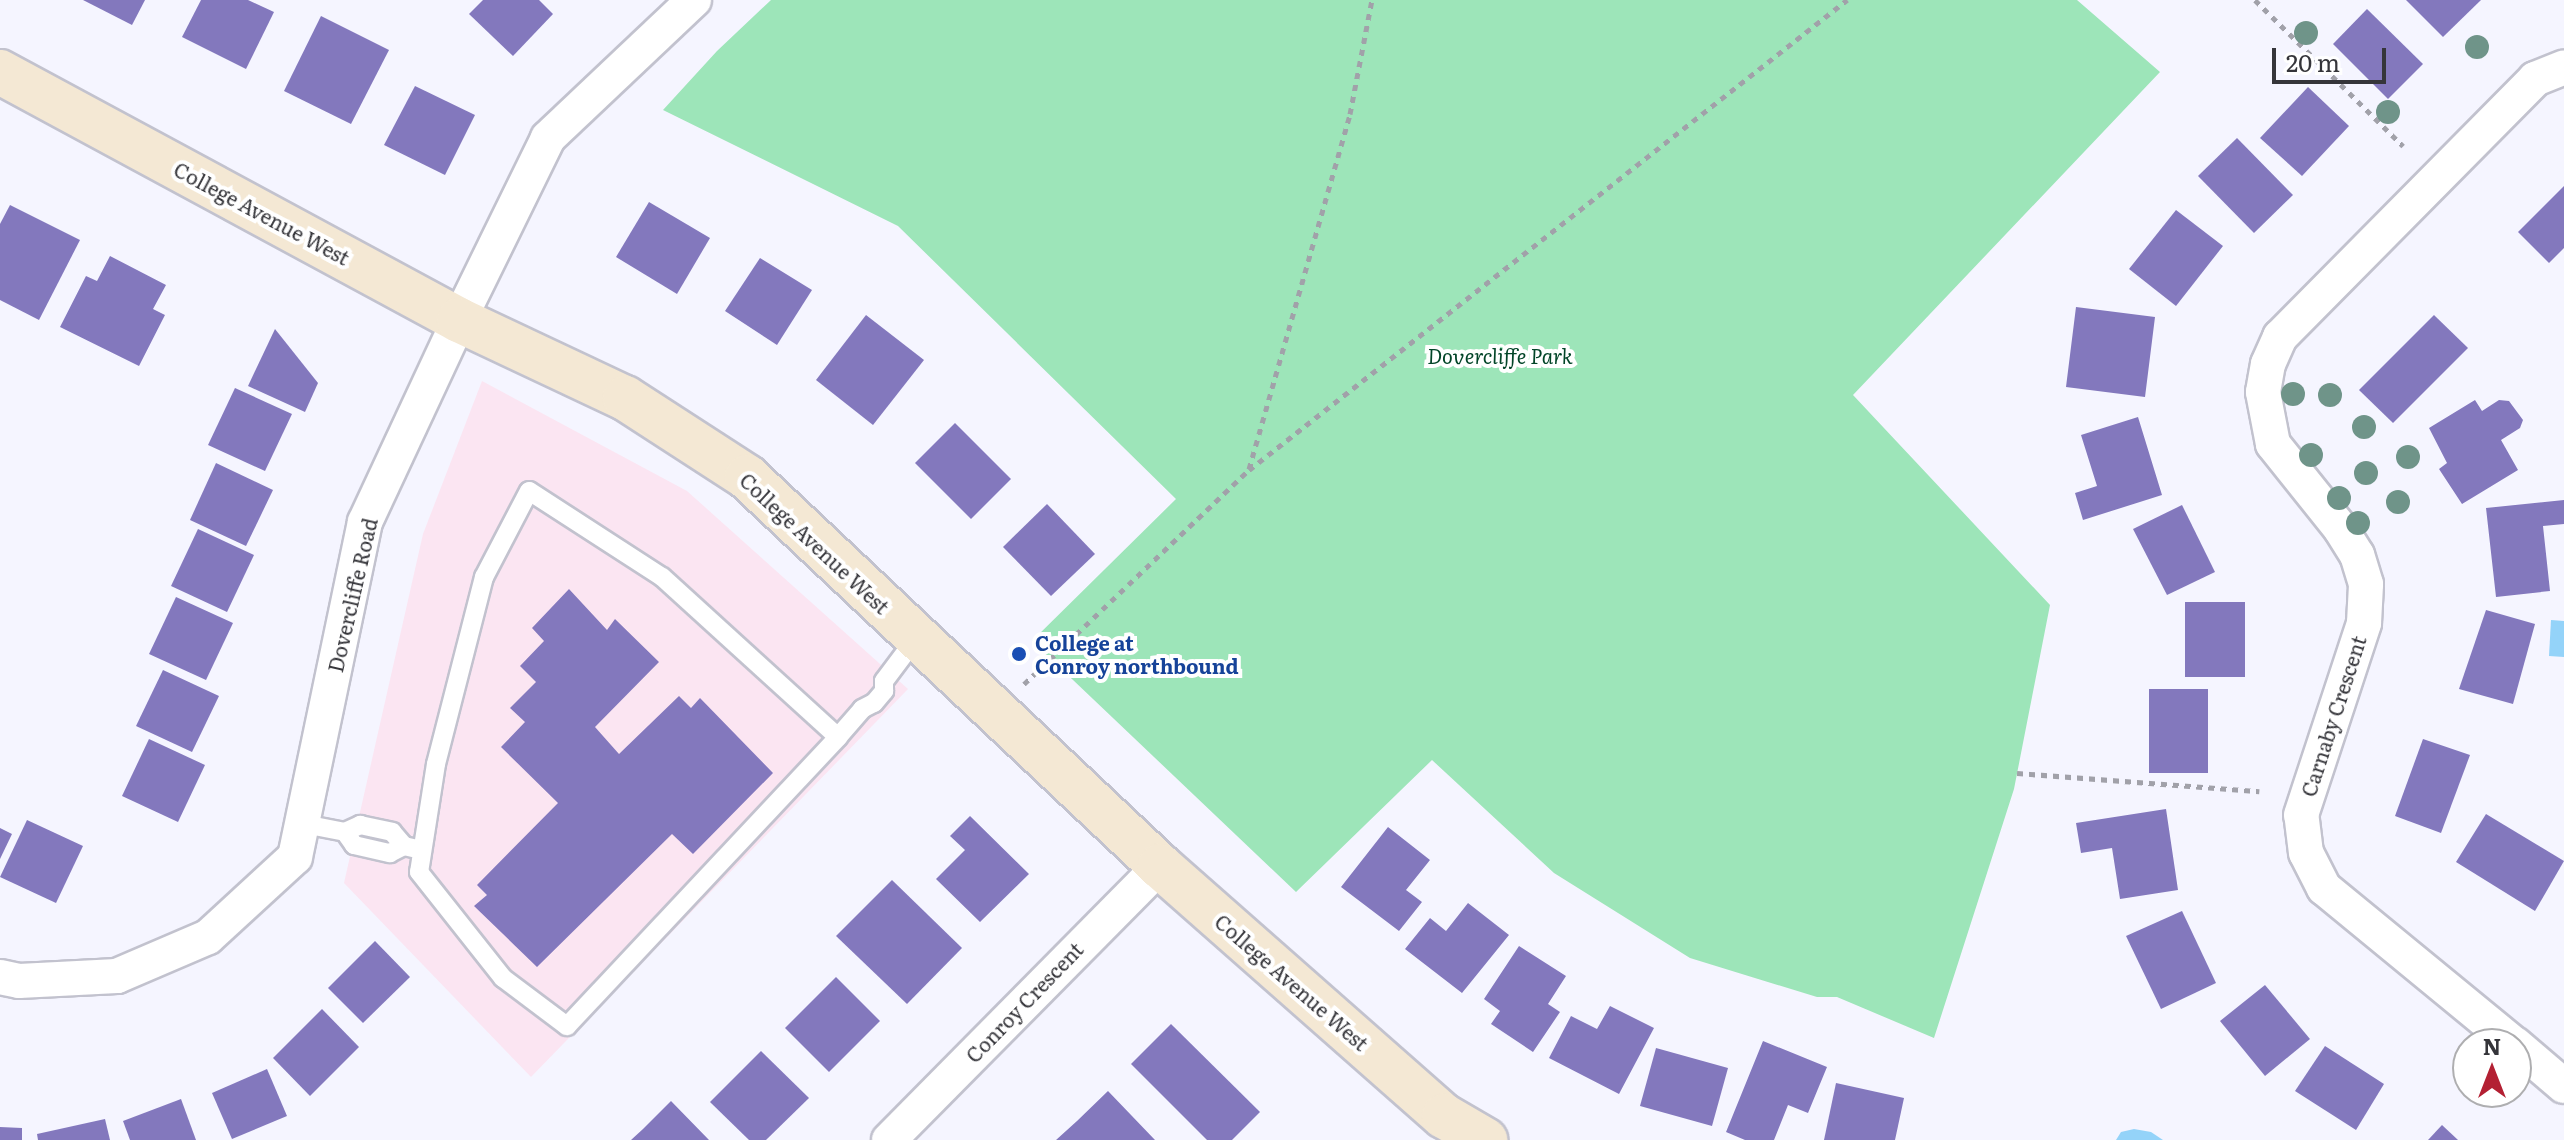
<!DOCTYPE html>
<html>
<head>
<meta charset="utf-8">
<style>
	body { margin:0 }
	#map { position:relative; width:2564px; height:1140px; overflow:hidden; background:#f5f5ff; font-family:Literata,serif }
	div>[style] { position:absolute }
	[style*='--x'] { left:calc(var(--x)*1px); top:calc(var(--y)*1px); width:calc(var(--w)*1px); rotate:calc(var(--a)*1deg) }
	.commercial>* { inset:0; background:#fbe5f2 }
	.green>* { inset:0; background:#9de5b9 }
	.water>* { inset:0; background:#94d3f9 }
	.building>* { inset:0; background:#8378bd }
	.path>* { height:5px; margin-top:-2.5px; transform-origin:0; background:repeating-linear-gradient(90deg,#a1a1a9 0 6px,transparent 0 12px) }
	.roads { filter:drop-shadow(2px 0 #c2c2ce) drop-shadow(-2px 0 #c2c2ce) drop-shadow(0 2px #c2c2ce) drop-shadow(0 -2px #c2c2ce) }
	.lane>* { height:18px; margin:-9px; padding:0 9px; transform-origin:9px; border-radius:9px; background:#fff }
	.street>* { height:34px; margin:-17px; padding:0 17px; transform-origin:17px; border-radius:17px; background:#fff }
	.secondary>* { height:44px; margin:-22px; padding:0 22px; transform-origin:22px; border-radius:22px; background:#f4e8d4 }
	.trees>* { width:24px; height:24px; margin:-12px; border-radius:50%; background:#6f9489 }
	.dots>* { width:22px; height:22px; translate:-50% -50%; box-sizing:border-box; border:4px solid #fff; border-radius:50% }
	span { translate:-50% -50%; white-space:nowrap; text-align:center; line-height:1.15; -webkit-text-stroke:8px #fff; paint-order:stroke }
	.street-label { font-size:20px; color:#35353a }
	.park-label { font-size:20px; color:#024528; font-style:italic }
	.transit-label { font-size:20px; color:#164399; font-weight:700 }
	.left { translate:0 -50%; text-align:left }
	.north { position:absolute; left:2452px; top:1028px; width:80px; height:80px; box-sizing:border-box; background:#fff; border:2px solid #aeaeb0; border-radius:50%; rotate:0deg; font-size:22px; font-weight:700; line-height:32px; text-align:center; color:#35353a }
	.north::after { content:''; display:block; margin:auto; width:28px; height:36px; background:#b32033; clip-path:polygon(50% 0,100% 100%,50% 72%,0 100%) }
	.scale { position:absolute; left:2272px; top:48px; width:114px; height:36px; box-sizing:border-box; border:4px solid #35353a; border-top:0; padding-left:10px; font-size:24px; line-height:28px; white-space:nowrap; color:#35353a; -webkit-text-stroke:6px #fff; paint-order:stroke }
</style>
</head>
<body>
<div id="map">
	<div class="commercial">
		<div style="clip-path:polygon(482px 381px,687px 491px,908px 689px,531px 1077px,344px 883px,423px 534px)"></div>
	</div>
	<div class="green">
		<div style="clip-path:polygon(771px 0,2077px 0,2160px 72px,1853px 395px,2050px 605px,2014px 789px,1934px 1038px,1837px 997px,1817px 997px,1690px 958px,1554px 873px,1432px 760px,1296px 892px,1032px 641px,1176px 499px,898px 226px,663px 110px,717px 51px)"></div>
	</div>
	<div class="water">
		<div style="clip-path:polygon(2551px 620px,2564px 621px,2564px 657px,2549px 656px)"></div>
		<div style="clip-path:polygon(2134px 1129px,2151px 1132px,2163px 1140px,2116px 1140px,2121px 1132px)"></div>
	</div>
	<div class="building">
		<div style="clip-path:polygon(83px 0,145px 0,132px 25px)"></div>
		<div style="clip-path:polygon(201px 0,248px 0,274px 12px,246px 69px,182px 37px)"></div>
		<div style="clip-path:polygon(483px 0,539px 0,553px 14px,513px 56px,469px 14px)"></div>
		<div style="clip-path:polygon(2406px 0,2481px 0,2443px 37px)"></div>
		<div style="clip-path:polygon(2367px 9px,2423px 64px,2388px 99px,2333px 44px)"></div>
		<div style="clip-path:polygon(321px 16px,389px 50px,351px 124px,284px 91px)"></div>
		<div style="clip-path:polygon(415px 86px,475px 115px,445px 175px,384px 145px)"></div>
		<div style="clip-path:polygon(2308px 87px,2349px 126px,2302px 176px,2260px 138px)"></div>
		<div style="clip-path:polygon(2237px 138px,2293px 195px,2254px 233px,2198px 176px)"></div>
		<div style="clip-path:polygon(2564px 186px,2564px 248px,2549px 263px,2518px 232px)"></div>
		<div style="clip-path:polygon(649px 202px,710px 238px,677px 294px,616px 257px)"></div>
		<div style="clip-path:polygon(10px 205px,80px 240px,39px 320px,0 300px,0 224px)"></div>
		<div style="clip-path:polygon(2176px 210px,2223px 246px,2176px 306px,2129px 269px)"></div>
		<div style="clip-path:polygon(110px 256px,166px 285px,153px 309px,165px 315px,139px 366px,60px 327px,86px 276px,97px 281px)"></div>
		<div style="clip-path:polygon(760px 258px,812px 290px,777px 345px,725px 311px)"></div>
		<div style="clip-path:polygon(2076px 307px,2155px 317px,2145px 397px,2066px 387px)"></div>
		<div style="clip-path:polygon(866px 315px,924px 360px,873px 425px,816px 380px)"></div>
		<div style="clip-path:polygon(2434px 315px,2468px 348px,2393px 423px,2359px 390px)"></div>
		<div style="clip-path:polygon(275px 329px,318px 383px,305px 412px,248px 386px)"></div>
		<div style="clip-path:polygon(235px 388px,292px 414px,265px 471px,208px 445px)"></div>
		<div style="clip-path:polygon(2475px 400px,2482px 411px,2499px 400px,2509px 401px,2523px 420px,2520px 428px,2501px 440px,2518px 470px,2462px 504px,2439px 469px,2447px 463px,2429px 428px)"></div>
		<div style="clip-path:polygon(2138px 417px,2162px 495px,2083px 520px,2075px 493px,2097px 486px,2081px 435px)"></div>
		<div style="clip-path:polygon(955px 423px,1011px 479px,971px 519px,915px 463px)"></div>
		<div style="clip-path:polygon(216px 463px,273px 490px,246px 546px,190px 520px)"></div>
		<div style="clip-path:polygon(2564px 500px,2564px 524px,2543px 526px,2550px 591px,2496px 597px,2486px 508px)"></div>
		<div style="clip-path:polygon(1047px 504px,1095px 554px,1051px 596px,1003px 547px)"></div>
		<div style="clip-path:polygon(2182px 505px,2215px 572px,2167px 595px,2133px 529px)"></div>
		<div style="clip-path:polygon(198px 529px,254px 555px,227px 612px,171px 586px)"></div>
		<div style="clip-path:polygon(569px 589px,607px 630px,615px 619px,659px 662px,595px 727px,619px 754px,679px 696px,691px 708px,700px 698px,773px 773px,693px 854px,672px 834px,537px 967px,474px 906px,487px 895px,477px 885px,558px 803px,501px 747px,525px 722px,510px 708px,536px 682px,520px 666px,544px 641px,532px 628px)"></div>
		<div style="clip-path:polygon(176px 597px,233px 623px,206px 680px,149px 654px)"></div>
		<div style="clip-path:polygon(2185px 602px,2245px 602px,2245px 677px,2185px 677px)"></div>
		<div style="clip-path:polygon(2486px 610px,2535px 624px,2513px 704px,2459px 689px)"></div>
		<div style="clip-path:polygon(163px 670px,219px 696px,192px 752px,136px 726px)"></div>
		<div style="clip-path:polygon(2149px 689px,2208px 689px,2208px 773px,2149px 773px)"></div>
		<div style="clip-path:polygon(149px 739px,205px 765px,178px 822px,122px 796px)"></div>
		<div style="clip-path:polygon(2423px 739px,2470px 755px,2441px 833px,2395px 816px)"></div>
		<div style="clip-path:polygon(2166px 809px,2178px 890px,2120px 899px,2112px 848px,2081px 853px,2076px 823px)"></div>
		<div style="clip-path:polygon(2486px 814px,2564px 861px,2535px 911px,2456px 862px)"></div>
		<div style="clip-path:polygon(970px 816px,1029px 874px,980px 922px,936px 879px,965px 850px,950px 836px)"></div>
		<div style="clip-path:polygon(27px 820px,83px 846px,56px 903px,0 877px)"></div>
		<div style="clip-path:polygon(1388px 827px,1430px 860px,1406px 890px,1422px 902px,1399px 931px,1341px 887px)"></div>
		<div style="clip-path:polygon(0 828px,12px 834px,0 859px)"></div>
		<div style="clip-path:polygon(892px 880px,962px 948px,907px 1004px,836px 936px)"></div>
		<div style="clip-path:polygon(1468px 903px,1509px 935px,1462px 993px,1405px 949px,1430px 918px,1446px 931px)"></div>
		<div style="clip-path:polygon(2182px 911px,2216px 983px,2161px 1009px,2126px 936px)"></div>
		<div style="clip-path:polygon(375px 941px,410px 977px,363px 1023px,328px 988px)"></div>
		<div style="clip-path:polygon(1519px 946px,1566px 976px,1548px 1004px,1560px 1012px,1533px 1052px,1491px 1024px,1500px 1011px,1484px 999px)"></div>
		<div style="clip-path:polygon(836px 977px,880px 1021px,829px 1072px,785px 1028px)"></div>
		<div style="clip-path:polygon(2265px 985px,2310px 1039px,2265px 1076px,2220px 1021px)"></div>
		<div style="clip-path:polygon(1610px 1006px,1654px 1028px,1619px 1094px,1549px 1058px,1571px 1016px,1597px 1029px)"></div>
		<div style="clip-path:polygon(322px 1009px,359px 1047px,310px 1096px,273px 1058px)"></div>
		<div style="clip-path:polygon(1171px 1024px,1260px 1112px,1232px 1140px,1207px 1140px,1131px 1064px)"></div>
		<div style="clip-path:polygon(1763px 1041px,1827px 1067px,1808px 1113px,1788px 1105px,1774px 1140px,1745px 1140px,1726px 1132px)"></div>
		<div style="clip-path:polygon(2325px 1046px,2384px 1084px,2356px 1130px,2295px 1091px)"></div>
		<div style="clip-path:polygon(1656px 1048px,1728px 1068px,1712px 1126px,1640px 1106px)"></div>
		<div style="clip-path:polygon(761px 1051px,809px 1098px,766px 1140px,749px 1140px,710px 1102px)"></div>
		<div style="clip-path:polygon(267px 1069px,287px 1116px,232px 1139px,212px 1093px)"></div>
		<div style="clip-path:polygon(1836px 1083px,1904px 1098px,1895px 1140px,1824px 1140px)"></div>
		<div style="clip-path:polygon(1108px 1091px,1155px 1140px,1056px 1140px,1077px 1121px)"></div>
		<div style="clip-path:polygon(181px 1099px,196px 1140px,130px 1140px,123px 1121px)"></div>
		<div style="clip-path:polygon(671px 1101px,709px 1140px,631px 1140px,643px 1129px)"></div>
		<div style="clip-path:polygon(105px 1119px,110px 1140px,38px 1140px,37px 1134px)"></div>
		<div style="clip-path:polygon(2442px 1125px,2458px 1140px,2428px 1140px)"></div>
		<div style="clip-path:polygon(0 1127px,22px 1128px,22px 1140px,0 1140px)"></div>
	</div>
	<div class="path">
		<div style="--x:2255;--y:0;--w:208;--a:44.6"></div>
		<div style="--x:1249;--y:469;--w:369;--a:-74.1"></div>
		<div style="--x:1350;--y:114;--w:116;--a:-79.1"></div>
		<div style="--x:1024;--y:684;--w:311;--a:-43.6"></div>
		<div style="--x:1249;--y:470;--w:761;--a:-38.17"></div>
		<div style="--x:2017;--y:773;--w:243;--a:4.3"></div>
	</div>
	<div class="roads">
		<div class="lane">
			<div style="--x:838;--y:737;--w:238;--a:-137.7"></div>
			<div style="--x:662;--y:577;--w:158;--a:-147.1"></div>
			<div style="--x:529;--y:491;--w:97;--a:117.6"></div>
			<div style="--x:484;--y:577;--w:193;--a:104.4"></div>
			<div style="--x:436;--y:764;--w:109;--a:98.9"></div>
			<div style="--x:419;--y:872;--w:135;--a:51.6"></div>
			<div style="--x:503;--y:978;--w:80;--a:36.9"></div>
			<div style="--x:567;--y:1026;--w:396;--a:-46.8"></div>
			<div style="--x:838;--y:737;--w:37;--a:-49"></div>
			<div style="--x:862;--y:709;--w:13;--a:-27"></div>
			<div style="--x:874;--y:703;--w:16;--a:-50"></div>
			<div style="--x:884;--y:691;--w:10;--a:-90"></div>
			<div style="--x:884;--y:681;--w:55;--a:-53.1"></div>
			<div style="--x:304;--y:824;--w:42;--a:11"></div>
			<div style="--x:345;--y:832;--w:17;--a:-25"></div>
			<div style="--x:360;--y:825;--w:33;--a:12"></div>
			<div style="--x:392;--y:832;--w:18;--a:49"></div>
			<div style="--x:404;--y:846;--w:18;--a:13"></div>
			<div style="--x:345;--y:832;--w:16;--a:55"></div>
			<div style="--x:354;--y:845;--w:37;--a:13"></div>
			<div style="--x:390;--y:853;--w:16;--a:-27"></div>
		</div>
		<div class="street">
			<div style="--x:0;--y:977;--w:19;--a:12"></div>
			<div style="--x:19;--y:981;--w:98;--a:-2.9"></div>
			<div style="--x:117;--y:976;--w:99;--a:-23.2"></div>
			<div style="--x:208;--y:937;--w:118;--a:-42.6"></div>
			<div style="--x:295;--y:857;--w:342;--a:-78.2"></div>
			<div style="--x:365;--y:522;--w:223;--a:-65"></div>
			<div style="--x:459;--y:320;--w:203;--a:-63.9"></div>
			<div style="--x:548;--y:138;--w:201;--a:-43.4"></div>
			<div style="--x:2514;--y:1044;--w:246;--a:-140.6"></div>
			<div style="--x:2324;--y:888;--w:39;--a:-117"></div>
			<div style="--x:2306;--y:853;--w:38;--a:-97"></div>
			<div style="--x:2301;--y:815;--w:202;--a:-71.8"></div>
			<div style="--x:2364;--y:623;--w:39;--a:-87"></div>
			<div style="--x:2366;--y:584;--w:30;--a:-107"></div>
			<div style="--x:2357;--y:555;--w:31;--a:-122"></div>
			<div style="--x:2341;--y:529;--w:109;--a:-128.7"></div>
			<div style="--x:2273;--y:444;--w:53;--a:-100.9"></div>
			<div style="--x:2263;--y:392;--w:28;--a:-80"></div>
			<div style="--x:2268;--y:364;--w:30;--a:-66"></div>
			<div style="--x:2280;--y:337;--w:363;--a:-45.3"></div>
			<div style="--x:2535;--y:79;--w:31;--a:-22"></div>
			<div style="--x:2516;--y:1045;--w:63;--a:40.5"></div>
			<div style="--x:889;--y:1140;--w:385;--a:-45.3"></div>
		</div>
		<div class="secondary">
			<div style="--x:0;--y:72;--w:522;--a:28.38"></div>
			<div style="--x:459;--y:320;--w:183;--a:25.2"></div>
			<div style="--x:625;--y:398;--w:145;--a:32.9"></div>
			<div style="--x:747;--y:477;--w:567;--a:43.29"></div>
			<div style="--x:1160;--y:866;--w:378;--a:41.4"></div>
			<div style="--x:1444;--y:1116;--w:48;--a:30.3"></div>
		</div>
	</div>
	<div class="trees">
		<div style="left:2306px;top:33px"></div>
		<div style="left:2477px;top:47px"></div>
		<div style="left:2388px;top:112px"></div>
		<div style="left:2293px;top:394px"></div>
		<div style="left:2330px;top:395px"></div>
		<div style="left:2364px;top:427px"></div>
		<div style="left:2311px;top:455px"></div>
		<div style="left:2408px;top:457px"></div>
		<div style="left:2366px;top:473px"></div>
		<div style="left:2339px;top:498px"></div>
		<div style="left:2398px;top:502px"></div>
		<div style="left:2358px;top:523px"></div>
	</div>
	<div class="dots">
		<div style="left:1019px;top:654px;background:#1a4fb4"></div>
	</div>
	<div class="street-label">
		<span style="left:262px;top:213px;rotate:28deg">College Avenue West</span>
		<span style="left:815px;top:543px;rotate:43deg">College Avenue West</span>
		<span style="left:352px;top:595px;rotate:-77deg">Dovercliffe Road</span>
		<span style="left:2333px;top:716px;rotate:-72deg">Carnaby Crescent</span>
		<span style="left:1292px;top:982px;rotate:41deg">College Avenue West</span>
		<span style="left:1024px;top:1002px;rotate:-46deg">Conroy Crescent</span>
	</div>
	<div class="park-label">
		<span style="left:1500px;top:355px">Dovercliffe Park</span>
	</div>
	<div class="transit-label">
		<span class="left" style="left:1035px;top:654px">College at<br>Conroy northbound</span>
	</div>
	<div class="north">N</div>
	<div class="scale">20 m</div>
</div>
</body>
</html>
